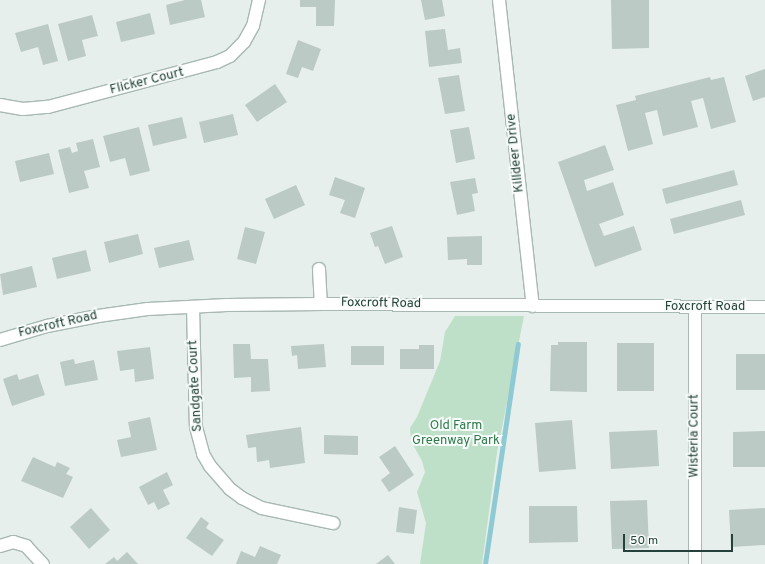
<!DOCTYPE html>
<html>
<head>
<meta charset="utf-8">
<style>
	body { margin:0 }
	#map { position:relative; width:765px; height:564px; overflow:hidden; background:#e6efeb; font-family:Overpass,sans-serif }
	div>[style] { position:absolute }
	[style*='--x'] { left:calc(var(--x)*1px); top:calc(var(--y)*1px); width:calc(var(--w)*1px); rotate:calc(var(--a)*1deg) }
	.green>* { inset:0; background:#bfe0c8 }
	.stream>* { height:4.5px; margin:-2.25px; padding:0 2.25px; transform-origin:2.25px; border-radius:2.25px; background:#8ec9d4 }
	.building>* { inset:0; background:#bbcac4 }
	.roads { filter:drop-shadow(1px 0 #a8b8b2) drop-shadow(-1px 0 #a8b8b2) drop-shadow(0 1px #a8b8b2) drop-shadow(0 -1px #a8b8b2) }
	.minor>* { height:12px; margin:-6px; padding:0 6px; transform-origin:6px; border-radius:6px; background:#fff }
	span { translate:-50% -50%; white-space:nowrap; text-align:center; line-height:1.15; -webkit-text-stroke:4px #f7fbf9; paint-order:stroke }
	.street-label { font-size:13px; color:#24423a }
	.park-label { font-size:13px; color:#2d7a4b }
	.scale { position:absolute; left:623px; top:534px; width:110px; height:18px; box-sizing:border-box; border:2px solid #24423a; border-top:0; padding-left:5px; font-size:12px; line-height:14px; white-space:nowrap; color:#24423a; -webkit-text-stroke:3px #f7fbf9; paint-order:stroke }
</style>
</head>
<body>
<div id="map">
	<div class="green">
		<div style="clip-path:polygon(455px 316px,524px 316px,497px 453px,482px 564px,420px 564px,426px 523px,417px 492px,425px 472px,422px 461px,411px 441px,410px 428px,417px 417px,440px 361px,445px 332px)"></div>
	</div>
	<div class="stream">
		<div style="--x:485;--y:564;--w:222;--a:-81.5"></div>
	</div>
	<div class="building">
		<div style="clip-path:polygon(185px 0,201px 0,205px 17px,170px 25px,166px 5px)"></div>
		<div style="clip-path:polygon(300px 0,335px 0,334px 26px,316px 26px,316px 7px,300px 7px)"></div>
		<div style="clip-path:polygon(421px 0,442px 0,445px 16px,425px 20px)"></div>
		<div style="clip-path:polygon(611px 0,649px 0,649px 48px,612px 49px)"></div>
		<div style="clip-path:polygon(150px 13px,155px 34px,121px 42px,116px 22px)"></div>
		<div style="clip-path:polygon(92px 15px,98px 36px,82px 40px,86px 56px,68px 61px,58px 24px)"></div>
		<div style="clip-path:polygon(48px 24px,58px 61px,43px 65px,38px 47px,21px 52px,15px 33px)"></div>
		<div style="clip-path:polygon(445px 29px,448px 50px,460px 48px,462px 63px,429px 67px,425px 31px)"></div>
		<div style="clip-path:polygon(298px 40px,321px 49px,313px 71px,302px 67px,298px 78px,286px 74px)"></div>
		<div style="clip-path:polygon(765px 69px,765px 97px,753px 101px,745px 76px)"></div>
		<div style="clip-path:polygon(459px 75px,465px 111px,445px 114px,438px 78px)"></div>
		<div style="clip-path:polygon(710px 77px,711px 80px,724px 77px,736px 122px,711px 129px,703px 98px,691px 101px,698px 127px,663px 136px,657px 110px,645px 113px,653px 144px,628px 151px,616px 105px,636px 100px,635px 96px)"></div>
		<div style="clip-path:polygon(275px 84px,287px 102px,257px 122px,245px 105px)"></div>
		<div style="clip-path:polygon(233px 114px,238px 135px,204px 143px,199px 122px)"></div>
		<div style="clip-path:polygon(182px 117px,187px 138px,153px 146px,148px 125px)"></div>
		<div style="clip-path:polygon(139px 127px,150px 171px,130px 176px,125px 158px,110px 162px,103px 136px)"></div>
		<div style="clip-path:polygon(469px 127px,475px 159px,456px 163px,450px 130px)"></div>
		<div style="clip-path:polygon(93px 139px,100px 167px,84px 171px,89px 188px,69px 193px,58px 150px,70px 147px,72px 153px,78px 151px,76px 143px)"></div>
		<div style="clip-path:polygon(605px 145px,614px 170px,584px 180px,587px 191px,613px 182px,624px 215px,599px 224px,604px 236px,634px 226px,642px 250px,595px 267px,558px 162px)"></div>
		<div style="clip-path:polygon(49px 153px,54px 174px,20px 182px,15px 161px)"></div>
		<div style="clip-path:polygon(734px 170px,738px 185px,666px 204px,662px 189px)"></div>
		<div style="clip-path:polygon(335px 177px,365px 188px,355px 218px,340px 213px,345px 200px,329px 195px)"></div>
		<div style="clip-path:polygon(475px 178px,478px 193px,472px 194px,475px 211px,457px 215px,450px 182px)"></div>
		<div style="clip-path:polygon(296px 185px,305px 205px,274px 219px,265px 199px)"></div>
		<div style="clip-path:polygon(741px 200px,745px 215px,674px 234px,670px 219px)"></div>
		<div style="clip-path:polygon(392px 226px,403px 257px,385px 264px,378px 246px,375px 247px,370px 233px)"></div>
		<div style="clip-path:polygon(245px 227px,265px 232px,256px 264px,237px 259px)"></div>
		<div style="clip-path:polygon(138px 234px,143px 254px,109px 263px,104px 242px)"></div>
		<div style="clip-path:polygon(482px 236px,482px 265px,467px 265px,467px 259px,448px 260px,447px 237px)"></div>
		<div style="clip-path:polygon(189px 240px,194px 260px,159px 268px,154px 248px)"></div>
		<div style="clip-path:polygon(86px 250px,91px 271px,57px 279px,52px 258px)"></div>
		<div style="clip-path:polygon(32px 266px,37px 287px,3px 295px,0 274px)"></div>
		<div style="clip-path:polygon(558px 342px,587px 342px,587px 392px,550px 391px,551px 345px,558px 345px)"></div>
		<div style="clip-path:polygon(617px 343px,654px 343px,654px 391px,617px 391px)"></div>
		<div style="clip-path:polygon(233px 344px,250px 344px,251px 359px,268px 359px,270px 391px,251px 392px,251px 377px,234px 378px)"></div>
		<div style="clip-path:polygon(324px 344px,326px 367px,298px 369px,297px 355px,292px 356px,291px 346px)"></div>
		<div style="clip-path:polygon(419px 345px,434px 345px,434px 369px,400px 369px,400px 349px,419px 349px)"></div>
		<div style="clip-path:polygon(351px 346px,384px 346px,384px 365px,351px 365px)"></div>
		<div style="clip-path:polygon(150px 347px,154px 379px,135px 382px,134px 369px,120px 371px,117px 351px)"></div>
		<div style="clip-path:polygon(736px 354px,765px 354px,765px 390px,736px 390px)"></div>
		<div style="clip-path:polygon(74px 359px,75px 364px,94px 360px,98px 380px,65px 386px,60px 362px)"></div>
		<div style="clip-path:polygon(17px 374px,19px 380px,38px 374px,45px 395px,12px 406px,3px 379px)"></div>
		<div style="clip-path:polygon(150px 417px,157px 450px,121px 457px,117px 440px,131px 437px,128px 422px)"></div>
		<div style="clip-path:polygon(572px 420px,576px 469px,539px 472px,535px 423px)"></div>
		<div style="clip-path:polygon(301px 427px,305px 463px,270px 468px,269px 460px,257px 462px,256px 447px,248px 448px,246px 435px)"></div>
		<div style="clip-path:polygon(657px 430px,659px 466px,611px 469px,609px 432px)"></div>
		<div style="clip-path:polygon(765px 431px,765px 467px,733px 467px,733px 432px)"></div>
		<div style="clip-path:polygon(324px 435px,358px 436px,358px 455px,324px 454px)"></div>
		<div style="clip-path:polygon(395px 446px,414px 475px,389px 492px,381px 480px,390px 473px,379px 457px)"></div>
		<div style="clip-path:polygon(33px 457px,55px 467px,57px 462px,70px 468px,66px 474px,73px 477px,63px 498px,21px 481px)"></div>
		<div style="clip-path:polygon(167px 472px,173px 485px,163px 490px,170px 504px,158px 510px,154px 502px,148px 505px,139px 487px)"></div>
		<div style="clip-path:polygon(647px 500px,649px 548px,612px 549px,610px 501px)"></div>
		<div style="clip-path:polygon(529px 506px,577px 506px,578px 542px,529px 543px)"></div>
		<div style="clip-path:polygon(399px 507px,417px 510px,414px 534px,396px 532px)"></div>
		<div style="clip-path:polygon(91px 508px,110px 530px,89px 549px,70px 527px)"></div>
		<div style="clip-path:polygon(765px 508px,765px 545px,731px 547px,729px 510px)"></div>
		<div style="clip-path:polygon(201px 517px,209px 523px,206px 528px,224px 540px,212px 556px,186px 538px)"></div>
		<div style="clip-path:polygon(260px 546px,281px 555px,277px 564px,236px 564px,241px 551px,255px 557px)"></div>
		<div style="clip-path:polygon(127px 552px,138px 564px,105px 564px,114px 557px,117px 561px)"></div>
		<div style="clip-path:polygon(388px 555px,395px 564px,376px 564px)"></div>
	</div>
	<div class="roads">
		<div class="minor">
			<div style="--x:499;--y:0;--w:308;--a:83.7"></div>
			<div style="--x:0;--y:105;--w:23;--a:10"></div>
			<div style="--x:23;--y:109;--w:25;--a:-5"></div>
			<div style="--x:48;--y:107;--w:175;--a:-14.9"></div>
			<div style="--x:217;--y:62;--w:14;--a:-25"></div>
			<div style="--x:230;--y:56;--w:20;--a:-45"></div>
			<div style="--x:244;--y:42;--w:18;--a:-61"></div>
			<div style="--x:253;--y:26;--w:27;--a:-77"></div>
			<div style="--x:319;--y:269;--w:35;--a:87"></div>
			<div style="--x:193;--y:307;--w:120;--a:88.6"></div>
			<div style="--x:196;--y:427;--w:28;--a:75"></div>
			<div style="--x:203;--y:454;--w:14;--a:60"></div>
			<div style="--x:210;--y:466;--w:30;--a:49"></div>
			<div style="--x:230;--y:489;--w:15;--a:37"></div>
			<div style="--x:242;--y:498;--w:22;--a:27"></div>
			<div style="--x:262;--y:508;--w:73;--a:11.9"></div>
			<div style="--x:0;--y:340;--w:49;--a:-16.6"></div>
			<div style="--x:47;--y:326;--w:52;--a:-11.1"></div>
			<div style="--x:98;--y:316;--w:50;--a:-8"></div>
			<div style="--x:148;--y:309;--w:79;--a:-2.9"></div>
			<div style="--x:227;--y:305;--w:94;--a:-0.6"></div>
			<div style="--x:321;--y:304;--w:444;--a:0.4"></div>
			<div style="--x:0;--y:546;--w:14;--a:-17"></div>
			<div style="--x:13;--y:542;--w:14;--a:17"></div>
			<div style="--x:26;--y:546;--w:25;--a:47"></div>
			<div style="--x:695;--y:564;--w:257;--a:-90"></div>
		</div>
	</div>
	<div class="street-label">
		<span style="left:147px;top:82px;rotate:-14deg">Flicker Court</span>
		<span style="left:516px;top:153px;rotate:-96deg">Killdeer Drive</span>
		<span style="left:381px;top:304px;rotate:1deg">Foxcroft Road</span>
		<span style="left:705px;top:307px">Foxcroft Road</span>
		<span style="left:58px;top:325px;rotate:-13deg">Foxcroft Road</span>
		<span style="left:196px;top:386px;rotate:-93deg">Sandgate Court</span>
		<span style="left:695px;top:436px;rotate:-90deg">Wisteria Court</span>
	</div>
	<div class="park-label">
		<span style="left:456px;top:434px">Old Farm<br>Greenway Park</span>
	</div>
	<div class="scale">50 m</div>
</div>
</body>
</html>
